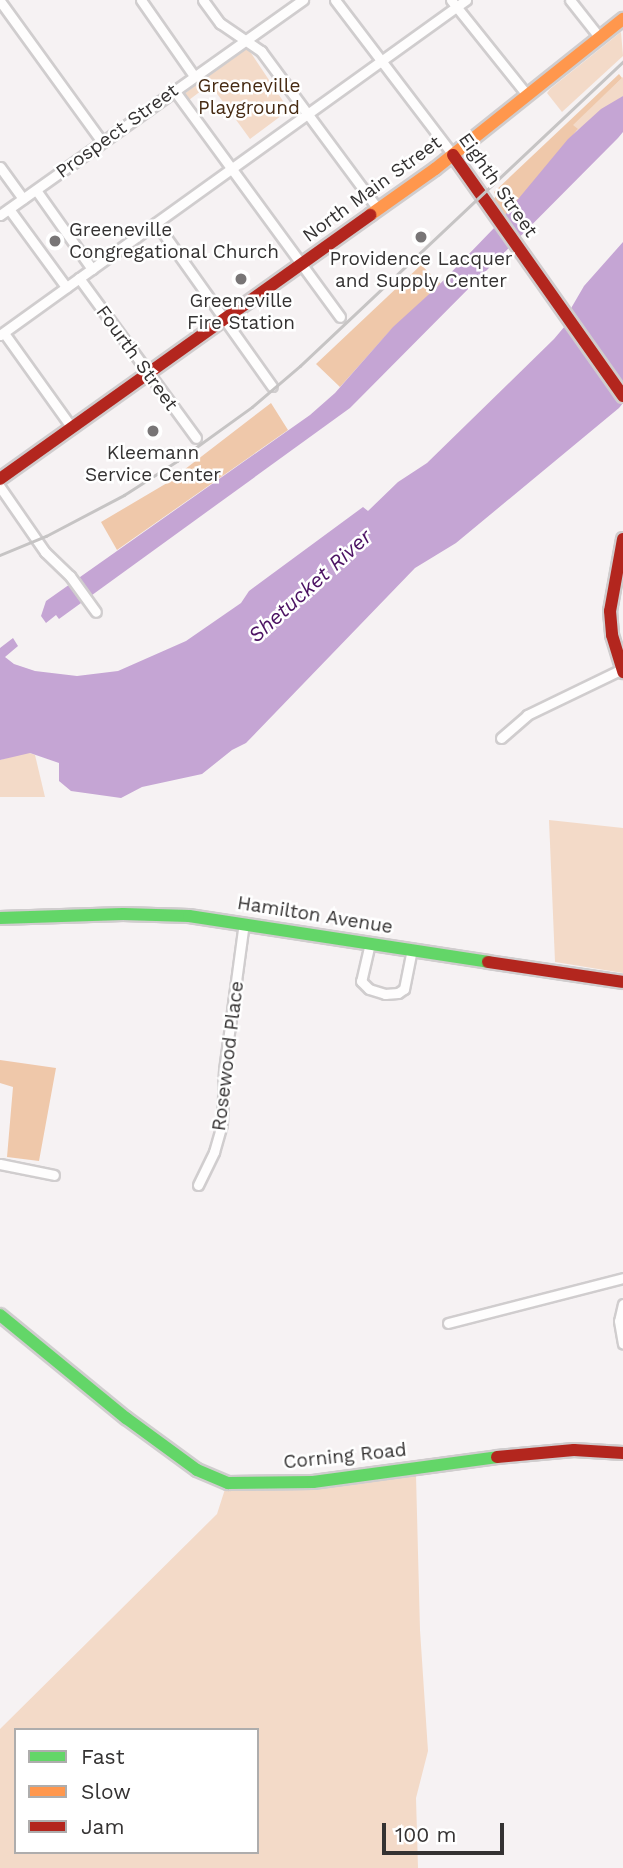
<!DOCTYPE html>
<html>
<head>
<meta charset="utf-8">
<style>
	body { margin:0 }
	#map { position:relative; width:623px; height:1868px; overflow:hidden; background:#f6f2f3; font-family:"Work Sans",sans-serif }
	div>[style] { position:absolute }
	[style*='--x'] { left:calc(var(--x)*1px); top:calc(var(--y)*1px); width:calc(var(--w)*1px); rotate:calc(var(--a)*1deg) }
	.green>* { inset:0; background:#f3dac8 }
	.forest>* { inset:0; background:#efc8aa }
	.water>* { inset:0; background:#c5a5d4 }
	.roads { filter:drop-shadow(2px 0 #d0cdce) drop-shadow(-2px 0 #d0cdce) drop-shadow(0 2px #d0cdce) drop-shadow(0 -2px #d0cdce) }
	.street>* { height:9px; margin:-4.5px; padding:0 4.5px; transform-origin:4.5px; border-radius:4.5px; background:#fefdfd }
	.fast>* { height:12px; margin:-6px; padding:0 6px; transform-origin:6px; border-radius:6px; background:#63d668 }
	.slow>* { height:12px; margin:-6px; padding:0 6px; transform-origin:6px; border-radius:6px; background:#ff974d }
	.jam>* { height:12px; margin:-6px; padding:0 6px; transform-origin:6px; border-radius:6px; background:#b3261e }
	.rail>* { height:2.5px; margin:-1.25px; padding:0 1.25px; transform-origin:1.25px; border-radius:1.25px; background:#c6c4c4 }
	.dots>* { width:19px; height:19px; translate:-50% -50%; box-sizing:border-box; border:4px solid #fff; border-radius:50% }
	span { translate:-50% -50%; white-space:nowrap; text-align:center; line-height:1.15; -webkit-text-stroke:5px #fff; paint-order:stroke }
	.park-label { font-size:19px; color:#462a12 }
	.street-label { font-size:19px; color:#343232 }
	.poi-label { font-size:19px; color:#343232 }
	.left { translate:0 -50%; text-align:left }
	.water-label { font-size:21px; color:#4c1263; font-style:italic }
	.legend { position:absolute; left:14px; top:1728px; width:245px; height:126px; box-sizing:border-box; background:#fff; border:2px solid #aeadad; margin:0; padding:9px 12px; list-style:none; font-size:21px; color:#343232 }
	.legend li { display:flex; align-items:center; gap:14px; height:35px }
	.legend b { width:35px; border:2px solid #aeadad }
	.scale { position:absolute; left:382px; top:1823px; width:122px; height:32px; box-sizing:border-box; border:4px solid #343232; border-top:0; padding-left:9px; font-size:21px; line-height:24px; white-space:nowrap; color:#343232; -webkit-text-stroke:5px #fff; paint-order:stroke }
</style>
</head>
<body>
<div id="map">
	<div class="green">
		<div style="clip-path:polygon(621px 32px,623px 56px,562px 112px,547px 93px,550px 89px)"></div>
		<div style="clip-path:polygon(247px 47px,289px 110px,250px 139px,210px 84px,189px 100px,184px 94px)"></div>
		<div style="clip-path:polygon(623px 77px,623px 96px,578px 130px,572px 125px)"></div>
		<div style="clip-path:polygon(27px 752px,35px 755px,45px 797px,0 797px,0 760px)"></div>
		<div style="clip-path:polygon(549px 820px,623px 828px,623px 973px,555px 962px)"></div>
		<div style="clip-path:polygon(evenodd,416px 1475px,420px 1630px,428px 1751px,416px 1798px,418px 1868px,0 1868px,0 1729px,217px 1514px,226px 1486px,263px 1488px,416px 1475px,16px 1730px,257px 1730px,257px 1852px,16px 1852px,16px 1730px)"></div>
	</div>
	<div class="forest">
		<div style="clip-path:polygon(619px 74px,622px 78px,573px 125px,578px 129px,506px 215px,493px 200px,496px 196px,494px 192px)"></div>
		<div style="clip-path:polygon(421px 265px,441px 284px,389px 332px,340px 387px,316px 364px)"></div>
		<div style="clip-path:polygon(271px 403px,288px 430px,117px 550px,101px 522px,167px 483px)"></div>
		<div style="clip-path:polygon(0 1060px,56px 1068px,39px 1161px,7px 1157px,13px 1087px,0 1083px)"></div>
	</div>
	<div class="water">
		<div style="clip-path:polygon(623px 96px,623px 132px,618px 138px,350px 408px,59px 619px,56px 615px,46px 623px,41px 616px,46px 601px,310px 415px,335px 393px,393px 327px,438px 286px,495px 227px,568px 139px,601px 109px)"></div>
		<div style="clip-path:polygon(623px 242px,623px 403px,619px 408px,456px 543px,415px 568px,246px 743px,232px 750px,202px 774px,142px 787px,121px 798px,71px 791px,59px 781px,59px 763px,30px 753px,0 760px,0 648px,13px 638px,18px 646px,5px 657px,14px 664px,35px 671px,77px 676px,118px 671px,186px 641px,241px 603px,249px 591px,363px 507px,368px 511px,398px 482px,427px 463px,554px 339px,565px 326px,563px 322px,584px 286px)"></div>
	</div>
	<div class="roads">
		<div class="street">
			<div style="--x:141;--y:0;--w:93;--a:55.1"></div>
			<div style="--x:203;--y:0;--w:29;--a:54"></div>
			<div style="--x:220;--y:23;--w:50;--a:34.3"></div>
			<div style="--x:261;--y:51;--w:197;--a:53.5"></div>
			<div style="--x:335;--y:0;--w:195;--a:52.7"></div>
			<div style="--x:451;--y:0;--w:122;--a:51.3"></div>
			<div style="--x:570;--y:0;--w:48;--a:51.7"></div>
			<div style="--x:0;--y:1;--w:174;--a:54.1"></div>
			<div style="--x:174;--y:90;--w:281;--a:53.8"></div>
			<div style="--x:0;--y:167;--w:39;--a:54"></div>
			<div style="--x:36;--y:190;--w:97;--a:54.7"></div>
			<div style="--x:9;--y:209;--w:97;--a:53.8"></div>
			<div style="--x:0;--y:215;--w:372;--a:-35.4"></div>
			<div style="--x:156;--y:223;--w:200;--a:54.6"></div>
			<div style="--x:79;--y:278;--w:198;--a:53.8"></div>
			<div style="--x:4;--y:333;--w:117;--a:54.4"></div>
			<div style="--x:0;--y:335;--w:574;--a:-35.71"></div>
			<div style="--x:0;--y:487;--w:79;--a:55.3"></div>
			<div style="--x:45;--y:552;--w:35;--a:44"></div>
			<div style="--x:70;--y:576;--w:44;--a:54.2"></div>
			<div style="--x:501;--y:738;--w:35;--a:-41"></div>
			<div style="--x:527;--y:715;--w:106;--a:-25.8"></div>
			<div style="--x:370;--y:943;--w:39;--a:103"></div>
			<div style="--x:361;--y:981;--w:11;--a:45"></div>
			<div style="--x:369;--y:989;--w:17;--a:17"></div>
			<div style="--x:385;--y:994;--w:13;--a:-4"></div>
			<div style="--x:398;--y:993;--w:7;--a:-34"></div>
			<div style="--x:404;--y:989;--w:41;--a:-78.7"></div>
			<div style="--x:0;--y:1164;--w:55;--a:11.5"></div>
			<div style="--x:198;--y:1185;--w:37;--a:-64"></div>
			<div style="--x:214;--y:1152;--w:29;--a:-74"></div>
			<div style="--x:222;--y:1124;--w:54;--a:-87.9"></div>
			<div style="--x:224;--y:1070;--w:148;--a:-82.3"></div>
			<div style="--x:623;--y:1304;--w:17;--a:103"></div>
			<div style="--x:619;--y:1321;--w:23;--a:80"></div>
			<div style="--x:448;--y:1323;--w:181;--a:-14.4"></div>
		</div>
		<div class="fast">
			<div style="--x:0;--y:918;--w:123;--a:-1.9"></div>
			<div style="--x:123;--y:914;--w:66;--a:1.7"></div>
			<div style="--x:189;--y:916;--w:303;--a:8.7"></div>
			<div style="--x:0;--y:1315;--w:163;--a:39.3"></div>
			<div style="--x:126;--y:1418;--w:88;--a:36.2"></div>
			<div style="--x:197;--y:1470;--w:34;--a:23"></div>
			<div style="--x:228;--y:1483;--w:85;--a:-0.7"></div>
			<div style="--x:313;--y:1482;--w:186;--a:-7.7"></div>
		</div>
		<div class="slow">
			<div style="--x:370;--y:215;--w:80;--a:-35.3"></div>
			<div style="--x:435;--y:169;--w:241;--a:-38.6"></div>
		</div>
		<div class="jam">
			<div style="--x:453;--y:155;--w:295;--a:54.8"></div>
			<div style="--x:0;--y:479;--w:455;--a:-35.5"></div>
			<div style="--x:623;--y:539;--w:73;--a:100.2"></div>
			<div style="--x:610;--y:611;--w:24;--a:85"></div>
			<div style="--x:612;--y:635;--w:39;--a:73"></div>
			<div style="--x:488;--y:962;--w:136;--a:8.4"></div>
			<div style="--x:497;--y:1457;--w:77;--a:-5.2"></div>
			<div style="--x:574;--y:1450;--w:49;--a:3.5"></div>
		</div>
	</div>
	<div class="rail">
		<div style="--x:0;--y:555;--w:50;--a:-22.4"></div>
		<div style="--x:46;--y:536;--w:88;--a:-27.7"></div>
		<div style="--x:124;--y:495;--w:63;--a:-32.7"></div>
		<div style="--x:177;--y:461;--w:92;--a:-35.8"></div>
		<div style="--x:252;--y:407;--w:63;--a:-40.5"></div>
		<div style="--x:300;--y:366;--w:444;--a:-43.3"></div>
	</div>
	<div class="dots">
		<div style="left:421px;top:237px;background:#787576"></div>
		<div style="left:55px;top:241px;background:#787576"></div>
		<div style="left:241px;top:279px;background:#787576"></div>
		<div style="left:153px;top:431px;background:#787576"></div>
	</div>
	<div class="park-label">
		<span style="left:249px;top:97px">Greeneville<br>Playground</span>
	</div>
	<div class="street-label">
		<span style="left:117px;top:131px;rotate:-36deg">Prospect Street</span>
		<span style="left:498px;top:185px;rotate:55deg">Eighth Street</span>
		<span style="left:372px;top:189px;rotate:-36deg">North Main Street</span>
		<span style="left:137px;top:358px;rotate:54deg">Fourth Street</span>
		<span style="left:315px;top:915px;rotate:9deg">Hamilton Avenue</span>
		<span style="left:228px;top:1056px;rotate:-83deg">Rosewood Place</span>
		<span style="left:345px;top:1456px;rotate:-6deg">Corning Road</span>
	</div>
	<div class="poi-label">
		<span class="left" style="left:69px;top:241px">Greeneville<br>Congregational Church</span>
		<span style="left:421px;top:270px">Providence Lacquer<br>and Supply Center</span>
		<span style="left:241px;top:312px">Greeneville<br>Fire Station</span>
		<span style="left:153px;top:464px">Kleemann<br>Service Center</span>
	</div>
	<div class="water-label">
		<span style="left:310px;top:586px;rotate:-42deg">Shetucket River</span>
	</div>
	<ul class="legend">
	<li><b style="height:9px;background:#63d668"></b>Fast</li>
	<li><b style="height:9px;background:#ff974d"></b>Slow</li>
	<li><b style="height:9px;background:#b3261e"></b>Jam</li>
	</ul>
	<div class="scale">100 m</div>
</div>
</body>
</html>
